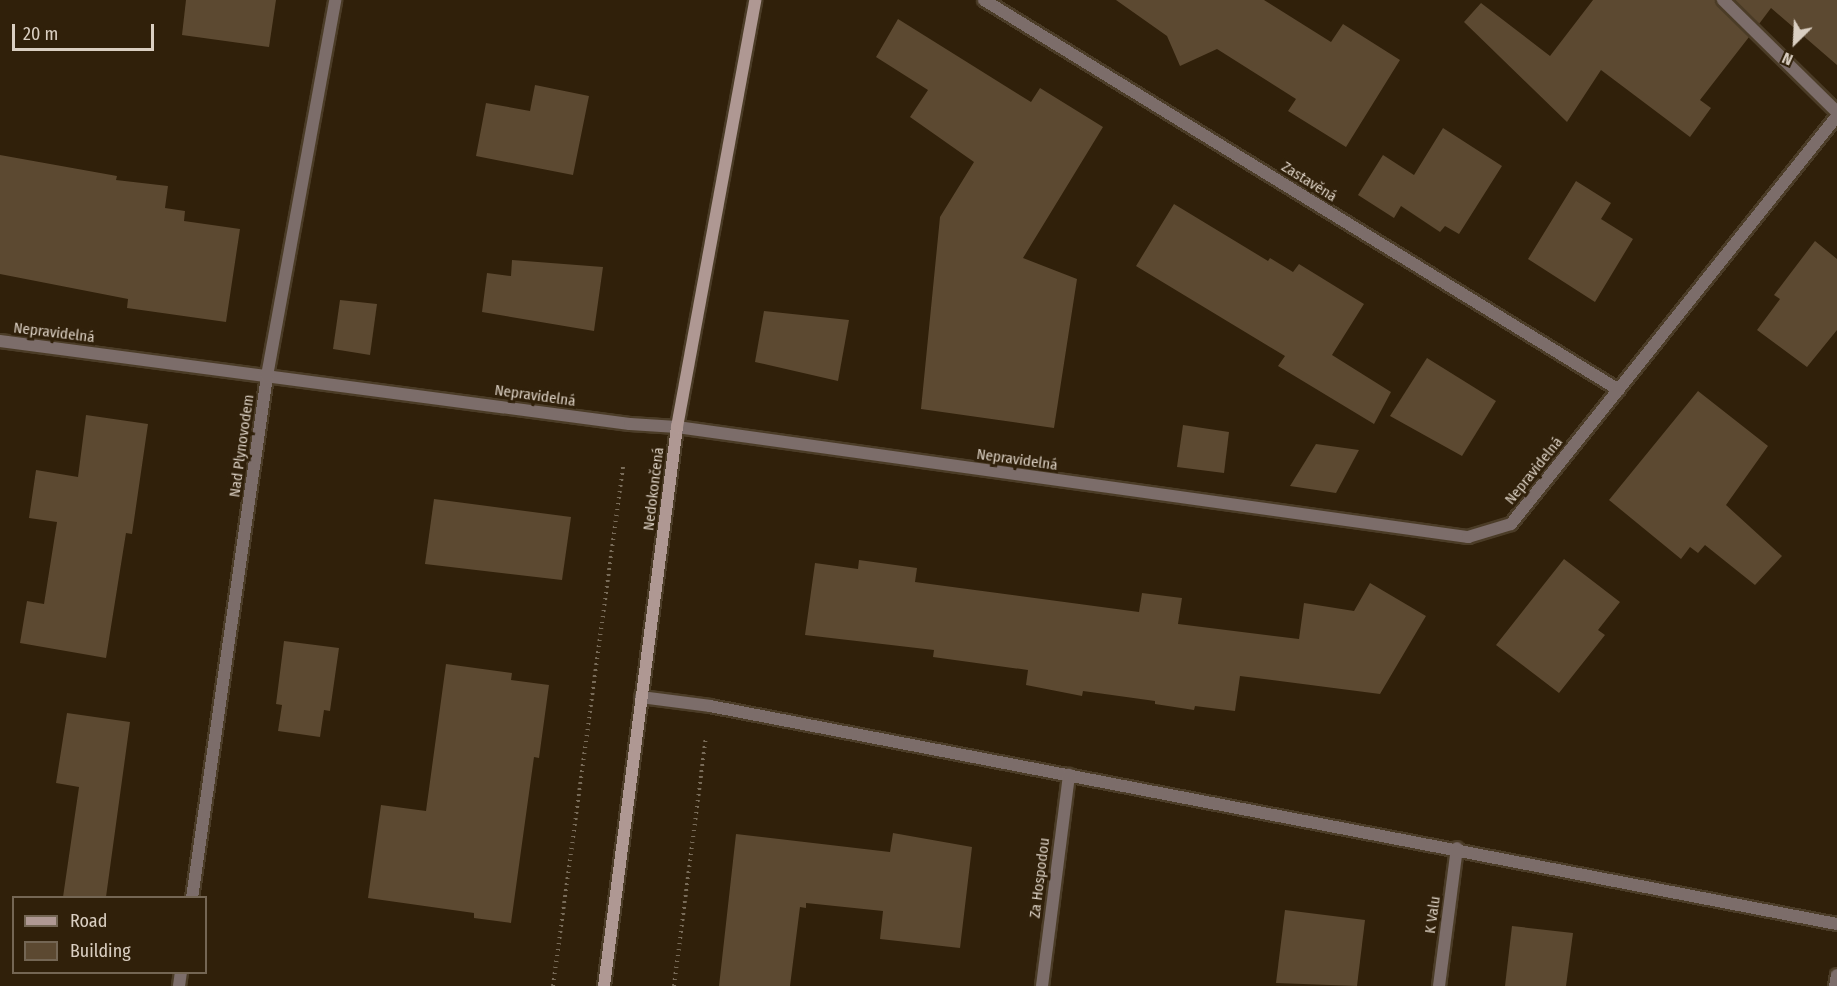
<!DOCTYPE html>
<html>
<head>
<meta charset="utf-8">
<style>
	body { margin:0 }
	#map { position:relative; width:1837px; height:986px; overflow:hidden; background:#30200a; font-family:"Fira Sans Condensed",sans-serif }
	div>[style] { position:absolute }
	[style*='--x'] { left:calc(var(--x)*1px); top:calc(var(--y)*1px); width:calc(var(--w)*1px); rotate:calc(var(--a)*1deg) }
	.building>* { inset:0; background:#5c4931 }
	.path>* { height:4px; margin-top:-2px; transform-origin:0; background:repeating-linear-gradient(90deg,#796c59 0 1.5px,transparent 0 6px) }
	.roads { filter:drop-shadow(2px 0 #4b3c27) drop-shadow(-2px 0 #4b3c27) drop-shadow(0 2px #4b3c27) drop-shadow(0 -2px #4b3c27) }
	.street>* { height:12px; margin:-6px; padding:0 6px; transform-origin:6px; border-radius:6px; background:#7c6d6a }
	.secondary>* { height:12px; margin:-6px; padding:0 6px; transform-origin:6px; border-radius:6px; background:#af9893 }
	span { translate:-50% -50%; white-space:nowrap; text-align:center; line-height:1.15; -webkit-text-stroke:6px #30200a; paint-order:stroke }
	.street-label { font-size:15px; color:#dacfc2 }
	.legend { position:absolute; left:12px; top:896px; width:195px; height:78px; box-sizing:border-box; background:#30200a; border:2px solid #746654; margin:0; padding:8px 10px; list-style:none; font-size:18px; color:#dacfc2 }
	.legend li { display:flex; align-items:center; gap:12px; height:30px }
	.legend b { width:30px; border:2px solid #746654 }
	.north { position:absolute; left:1765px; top:12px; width:60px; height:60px; -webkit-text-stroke:4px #30200a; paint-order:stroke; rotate:204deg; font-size:16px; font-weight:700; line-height:24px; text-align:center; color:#dacfc2 }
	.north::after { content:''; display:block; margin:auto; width:21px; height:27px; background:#dacfc2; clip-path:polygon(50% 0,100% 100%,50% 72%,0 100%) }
	.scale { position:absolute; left:12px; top:24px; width:142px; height:27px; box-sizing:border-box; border:3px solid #dacfc2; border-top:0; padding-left:8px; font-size:18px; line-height:21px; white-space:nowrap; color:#dacfc2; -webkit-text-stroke:4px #30200a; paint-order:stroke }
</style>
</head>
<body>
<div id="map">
	<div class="building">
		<div style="clip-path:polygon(186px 0,276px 0,269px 47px,182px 35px)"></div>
		<div style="clip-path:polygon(1116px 0,1264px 0,1331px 42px,1343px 24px,1400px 60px,1346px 147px,1288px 111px,1296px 99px,1217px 49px,1180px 66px,1167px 36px)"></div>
		<div style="clip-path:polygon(1593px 0,1715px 0,1749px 37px,1700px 100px,1711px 108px,1690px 137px,1601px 70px,1567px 122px,1464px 22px,1481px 3px,1550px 56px)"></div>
		<div style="clip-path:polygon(1735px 0,1837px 0,1837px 65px,1771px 8px,1759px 24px)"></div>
		<div style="clip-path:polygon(898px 19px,1031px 102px,1040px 88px,1103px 127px,1023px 258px,1077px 279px,1054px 428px,921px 409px,940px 217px,974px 162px,910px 117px,928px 90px,876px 57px)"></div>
		<div style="clip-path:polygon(535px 85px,589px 96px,573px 175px,476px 156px,486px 103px,530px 111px)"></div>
		<div style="clip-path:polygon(1443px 128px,1502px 166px,1459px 234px,1445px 226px,1440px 232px,1401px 206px,1394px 218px,1358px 195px,1383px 155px,1414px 175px)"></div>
		<div style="clip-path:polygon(0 155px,117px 176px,116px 180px,168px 186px,165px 208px,185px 211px,184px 221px,240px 229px,226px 322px,127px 308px,128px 299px,0 274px)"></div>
		<div style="clip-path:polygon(1576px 181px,1611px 203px,1601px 219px,1633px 239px,1595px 302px,1528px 259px)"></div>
		<div style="clip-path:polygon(1174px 204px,1268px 261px,1270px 258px,1293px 272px,1299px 264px,1364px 304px,1332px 355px,1391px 392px,1374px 424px,1278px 366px,1285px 356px,1136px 266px)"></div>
		<div style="clip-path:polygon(1815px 241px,1837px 259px,1837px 330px,1807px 367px,1757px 330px,1780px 299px,1774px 295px)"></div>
		<div style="clip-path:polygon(512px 260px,603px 267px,594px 331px,482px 312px,487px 273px,511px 276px)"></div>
		<div style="clip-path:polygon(340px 300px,377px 304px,370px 355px,333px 349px)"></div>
		<div style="clip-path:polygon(764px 311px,849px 320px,838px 381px,755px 362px)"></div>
		<div style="clip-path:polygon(1427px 358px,1496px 401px,1462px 456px,1390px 416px)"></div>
		<div style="clip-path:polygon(1698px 391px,1768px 446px,1726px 505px,1782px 556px,1755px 585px,1705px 545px,1698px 553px,1690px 547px,1681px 559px,1609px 500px)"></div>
		<div style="clip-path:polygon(86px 415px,148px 424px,132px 534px,126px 533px,106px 658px,20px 643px,27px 601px,44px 604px,57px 522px,29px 518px,36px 470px,78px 477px)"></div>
		<div style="clip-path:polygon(1183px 425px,1229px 432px,1224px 473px,1177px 467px)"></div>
		<div style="clip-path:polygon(1316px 444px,1359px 450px,1336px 493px,1290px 486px)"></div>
		<div style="clip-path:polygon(434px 499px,571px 517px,562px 580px,425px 564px)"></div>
		<div style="clip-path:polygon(1564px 559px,1620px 602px,1598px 630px,1605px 635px,1559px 693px,1496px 645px)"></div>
		<div style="clip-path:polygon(859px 560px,917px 568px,915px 582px,1139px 612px,1142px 593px,1182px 598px,1178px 624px,1299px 639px,1304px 603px,1354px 611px,1370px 583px,1426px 616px,1380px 694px,1240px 676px,1235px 711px,1195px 706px,1194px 710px,1155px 704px,1155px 701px,1083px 691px,1082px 696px,1026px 685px,1028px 670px,933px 657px,934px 650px,805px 635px,815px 563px,858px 569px)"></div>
		<div style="clip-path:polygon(284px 641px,339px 648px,330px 711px,324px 710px,320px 737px,278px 731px,282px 705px,276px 704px)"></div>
		<div style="clip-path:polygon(446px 664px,512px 673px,511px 680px,549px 685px,539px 758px,534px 757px,511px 923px,474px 918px,474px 913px,368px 898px,381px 805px,426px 811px)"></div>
		<div style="clip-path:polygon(67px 713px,130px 722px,106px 897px,63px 897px,79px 787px,56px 783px)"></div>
		<div style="clip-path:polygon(893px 833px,972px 847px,960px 948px,880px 939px,883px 911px,806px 903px,806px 908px,800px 907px,790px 986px,719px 986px,736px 834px,890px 852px)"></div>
		<div style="clip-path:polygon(1285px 910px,1365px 920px,1357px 986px,1276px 983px)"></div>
		<div style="clip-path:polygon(1512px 926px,1573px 933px,1566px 986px,1505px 986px)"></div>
	</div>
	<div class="path">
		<div style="--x:553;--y:986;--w:524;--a:-82.32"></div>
		<div style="--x:674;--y:986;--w:251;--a:-82.7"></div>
	</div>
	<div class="roads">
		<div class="street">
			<div style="--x:984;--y:0;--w:745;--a:31.56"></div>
			<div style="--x:1723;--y:0;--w:160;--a:44.5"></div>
			<div style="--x:0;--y:341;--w:635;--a:7.51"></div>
			<div style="--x:630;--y:424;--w:47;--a:3.7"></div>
			<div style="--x:677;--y:427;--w:799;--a:7.92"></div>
			<div style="--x:1468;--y:537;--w:45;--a:-16.8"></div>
			<div style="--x:1511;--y:524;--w:522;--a:-51.37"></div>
			<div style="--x:641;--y:697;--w:70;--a:7.4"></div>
			<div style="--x:710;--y:706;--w:1148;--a:10.95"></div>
			<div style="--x:192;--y:898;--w:527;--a:-81.82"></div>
			<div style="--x:267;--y:376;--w:382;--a:-79.7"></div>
			<div style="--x:179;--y:986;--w:14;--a:-82"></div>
			<div style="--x:1042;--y:986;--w:213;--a:-82.7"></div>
			<div style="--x:1439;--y:986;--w:139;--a:-82.6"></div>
			<div style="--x:1835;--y:986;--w:11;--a:-80"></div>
		</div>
		<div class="secondary">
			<div style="--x:604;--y:986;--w:564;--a:-82.56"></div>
			<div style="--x:677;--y:427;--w:434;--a:-79.6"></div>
		</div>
	</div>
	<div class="street-label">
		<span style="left:1309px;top:182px;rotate:32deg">Zastavěná</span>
		<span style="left:54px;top:333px;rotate:7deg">Nepravidelná</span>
		<span style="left:535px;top:396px;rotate:8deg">Nepravidelná</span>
		<span style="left:242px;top:446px;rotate:-82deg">Nad Plynovodem</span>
		<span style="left:1017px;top:460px;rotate:8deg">Nepravidelná</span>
		<span style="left:1534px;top:471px;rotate:-51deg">Nepravidelná</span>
		<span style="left:654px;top:489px;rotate:-83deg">Nedokončená</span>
		<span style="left:1040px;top:878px;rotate:-83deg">Za Hospodou</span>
		<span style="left:1433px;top:915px;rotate:-82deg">K Valu</span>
	</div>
	<ul class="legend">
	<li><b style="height:8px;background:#af9893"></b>Road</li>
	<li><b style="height:16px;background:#5c4931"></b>Building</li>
	</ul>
	<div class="north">N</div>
	<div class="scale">20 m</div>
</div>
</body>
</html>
